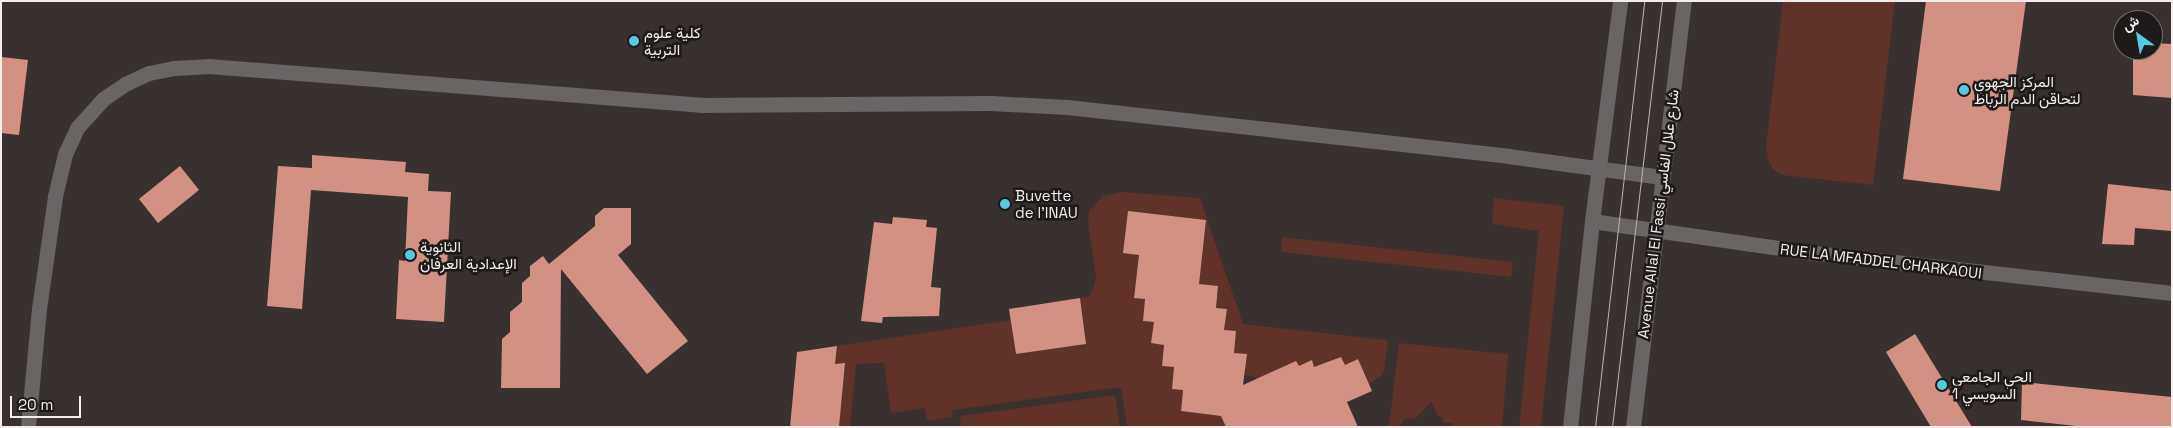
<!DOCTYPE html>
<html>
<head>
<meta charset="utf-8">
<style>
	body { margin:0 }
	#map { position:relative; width:2173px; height:428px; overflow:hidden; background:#383130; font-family:"Space Grotesk",Vazirmatn,sans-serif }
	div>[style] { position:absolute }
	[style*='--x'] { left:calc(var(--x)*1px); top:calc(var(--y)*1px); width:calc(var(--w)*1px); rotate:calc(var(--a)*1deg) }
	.green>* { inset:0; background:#603229 }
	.building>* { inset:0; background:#d39184 }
	.minor>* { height:15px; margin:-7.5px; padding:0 7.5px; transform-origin:7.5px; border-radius:7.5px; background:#696565 }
	.tram>* { height:1px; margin:-0.5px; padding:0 0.5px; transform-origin:0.5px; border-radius:0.5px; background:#bab4b3 }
	.dots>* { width:14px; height:14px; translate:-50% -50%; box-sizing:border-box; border:2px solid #1d1a19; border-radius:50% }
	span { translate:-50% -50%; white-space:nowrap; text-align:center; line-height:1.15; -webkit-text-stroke:5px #1d1a19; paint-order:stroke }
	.poi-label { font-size:15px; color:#f3eeed }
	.left { translate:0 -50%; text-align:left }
	.street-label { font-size:15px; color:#f3eeed }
	.frame { position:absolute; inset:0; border:2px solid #f3eeed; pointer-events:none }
	.north { position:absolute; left:2113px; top:10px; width:50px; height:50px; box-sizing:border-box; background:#1d1a19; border:1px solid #736f6e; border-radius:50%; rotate:328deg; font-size:14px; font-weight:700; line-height:20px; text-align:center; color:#f3eeed }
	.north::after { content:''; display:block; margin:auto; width:18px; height:22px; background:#55cadf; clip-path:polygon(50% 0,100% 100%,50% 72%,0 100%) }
	.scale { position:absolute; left:10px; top:396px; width:71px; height:22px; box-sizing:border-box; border:2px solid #f3eeed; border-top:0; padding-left:6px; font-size:15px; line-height:18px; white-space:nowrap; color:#f3eeed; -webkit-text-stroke:4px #1d1a19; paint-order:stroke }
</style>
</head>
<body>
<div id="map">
	<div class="green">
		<div style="clip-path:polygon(1783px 1px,1895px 1px,1873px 185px,1782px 175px,1773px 169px,1768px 159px,1766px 147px)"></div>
		<div style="clip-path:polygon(1121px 192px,1200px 198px,1243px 324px,1386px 340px,1388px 343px,1384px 370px,1381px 376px,1369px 384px,1358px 359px,1345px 365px,1341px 357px,1314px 367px,1311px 361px,1253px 398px,1256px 377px,1244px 375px,1246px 354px,1234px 353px,1236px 332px,1224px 330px,1227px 309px,1216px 308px,1218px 286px,1193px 283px,1201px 262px,1206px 220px,1128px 211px,1123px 253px,1139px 255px,1134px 298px,1145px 299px,1143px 321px,1154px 322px,1164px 345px,1162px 366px,1174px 367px,1172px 389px,1183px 390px,1181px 411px,1221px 416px,1226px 427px,1127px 427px,1121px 387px,952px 410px,953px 417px,927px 421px,925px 408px,891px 413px,884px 363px,856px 364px,850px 427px,839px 427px,845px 363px,835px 364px,837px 346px,1011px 320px,1016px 354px,1086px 344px,1080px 298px,1089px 296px,1093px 289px,1096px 277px,1088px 223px,1089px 211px,1103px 196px)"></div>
		<div style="clip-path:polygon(1494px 198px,1564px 206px,1541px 427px,1519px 427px,1539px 231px,1492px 224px)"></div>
		<div style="clip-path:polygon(1282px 237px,1513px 262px,1511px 277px,1281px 252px)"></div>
		<div style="clip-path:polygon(1399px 343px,1508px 354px,1502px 427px,1453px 427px,1452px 423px,1444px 423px,1441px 416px,1438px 416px,1431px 402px,1415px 419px,1405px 418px,1399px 427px,1389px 427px)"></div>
		<div style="clip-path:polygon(1115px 395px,1120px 427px,961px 427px,960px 416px)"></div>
	</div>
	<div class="building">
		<div style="clip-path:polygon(1926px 1px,2026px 1px,2000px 191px,1903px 179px)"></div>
		<div style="clip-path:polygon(2153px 43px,2172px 44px,2172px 98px,2133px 95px,2133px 50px,2153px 50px)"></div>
		<div style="clip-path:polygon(1px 57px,28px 60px,19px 135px,1px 133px)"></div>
		<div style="clip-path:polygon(312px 155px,406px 162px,405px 172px,429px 174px,428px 191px,451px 192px,444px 322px,396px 319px,399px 260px,405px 261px,408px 197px,311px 190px,302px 309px,267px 306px,278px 166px,312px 168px)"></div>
		<div style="clip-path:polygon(180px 166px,199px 190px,158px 223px,139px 199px)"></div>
		<div style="clip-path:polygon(2108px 184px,2172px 191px,2172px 231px,2135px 228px,2134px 245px,2102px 244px)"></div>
		<div style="clip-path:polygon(604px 208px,631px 208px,631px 244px,618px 255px,688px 341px,647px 374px,561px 269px,560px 388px,501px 388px,502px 339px,510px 332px,510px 312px,522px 302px,522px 283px,530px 276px,530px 266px,543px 256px,549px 264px,595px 226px,595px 216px)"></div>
		<div style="clip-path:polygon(1128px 211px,1206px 220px,1199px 284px,1218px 286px,1216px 308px,1227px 309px,1224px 330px,1236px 331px,1234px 353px,1247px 354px,1243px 385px,1296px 361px,1299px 366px,1312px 360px,1314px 367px,1341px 357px,1345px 365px,1358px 359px,1372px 391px,1347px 402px,1358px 427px,1226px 427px,1221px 416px,1181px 411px,1183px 390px,1172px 389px,1174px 367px,1162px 366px,1164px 345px,1151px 343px,1154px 322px,1143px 321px,1145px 299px,1134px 298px,1139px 255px,1123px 253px)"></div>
		<div style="clip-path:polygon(893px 217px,927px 220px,926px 227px,937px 228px,931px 287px,941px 288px,939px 316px,883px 317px,882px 323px,861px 321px,874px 222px,892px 224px)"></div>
		<div style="clip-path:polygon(1080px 298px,1086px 344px,1016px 354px,1009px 309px)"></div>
		<div style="clip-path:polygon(1915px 334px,1972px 427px,1931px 427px,1886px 352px)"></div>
		<div style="clip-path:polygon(837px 346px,835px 364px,845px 363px,839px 427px,790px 427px,797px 352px)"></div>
		<div style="clip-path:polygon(2022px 382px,2172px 397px,2172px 427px,2085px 427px,2021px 420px)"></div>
	</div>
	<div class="minor">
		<div style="--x:1592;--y:221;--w:216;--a:8.2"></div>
		<div style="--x:1806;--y:252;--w:368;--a:6.4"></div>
		<div style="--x:28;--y:427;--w:119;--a:-84.7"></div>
		<div style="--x:39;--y:309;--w:114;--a:-81.9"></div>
		<div style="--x:55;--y:196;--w:43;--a:-76.6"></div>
		<div style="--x:65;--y:154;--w:29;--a:-65"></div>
		<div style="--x:77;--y:128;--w:39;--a:-48"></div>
		<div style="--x:103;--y:99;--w:27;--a:-34"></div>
		<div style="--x:125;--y:84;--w:26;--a:-25"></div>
		<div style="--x:149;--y:73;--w:25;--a:-11"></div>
		<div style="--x:174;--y:68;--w:34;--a:-3"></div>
		<div style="--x:208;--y:66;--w:494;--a:4.5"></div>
		<div style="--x:700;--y:105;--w:291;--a:-0.4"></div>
		<div style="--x:991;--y:103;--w:76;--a:3"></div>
		<div style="--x:1067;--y:107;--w:444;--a:6.3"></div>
		<div style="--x:1508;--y:156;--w:155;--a:7.8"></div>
		<div style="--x:1570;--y:427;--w:207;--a:-83.9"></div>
		<div style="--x:1592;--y:221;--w:222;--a:-82.7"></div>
		<div style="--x:1633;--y:427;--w:429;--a:-83.2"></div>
	</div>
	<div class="tram">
		<div style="--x:1595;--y:427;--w:429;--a:-83.4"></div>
		<div style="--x:1612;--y:427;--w:429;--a:-83.3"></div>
	</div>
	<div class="dots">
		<div style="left:634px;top:41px;background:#55cadf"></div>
		<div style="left:1964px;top:90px;background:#55cadf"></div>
		<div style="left:1005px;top:204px;background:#55cadf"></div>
		<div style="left:410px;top:255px;background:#55cadf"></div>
		<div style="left:1942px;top:385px;background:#55cadf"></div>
	</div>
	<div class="poi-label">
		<span class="left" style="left:644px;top:41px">كلية علوم<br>التربية</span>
		<span class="left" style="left:1974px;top:90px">المركز الجهوي<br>لتحاقن الدم الرباط</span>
		<span class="left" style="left:1015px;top:204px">Buvette<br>de l'INAU</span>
		<span class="left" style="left:420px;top:255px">الثانوية<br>الإعدادية العرفان</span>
		<span class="left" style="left:1952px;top:385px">الحي الجامعي<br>السويسي 1</span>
	</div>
	<div class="street-label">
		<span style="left:1658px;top:214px;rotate:-83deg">Avenue Allal El Fassi شارع علال الفاسي</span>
		<span style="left:1881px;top:261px;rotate:7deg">RUE LA MFADDEL CHARKAOUI</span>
	</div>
	<div class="frame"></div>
	<div class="north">ش</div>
	<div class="scale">20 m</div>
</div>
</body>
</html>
